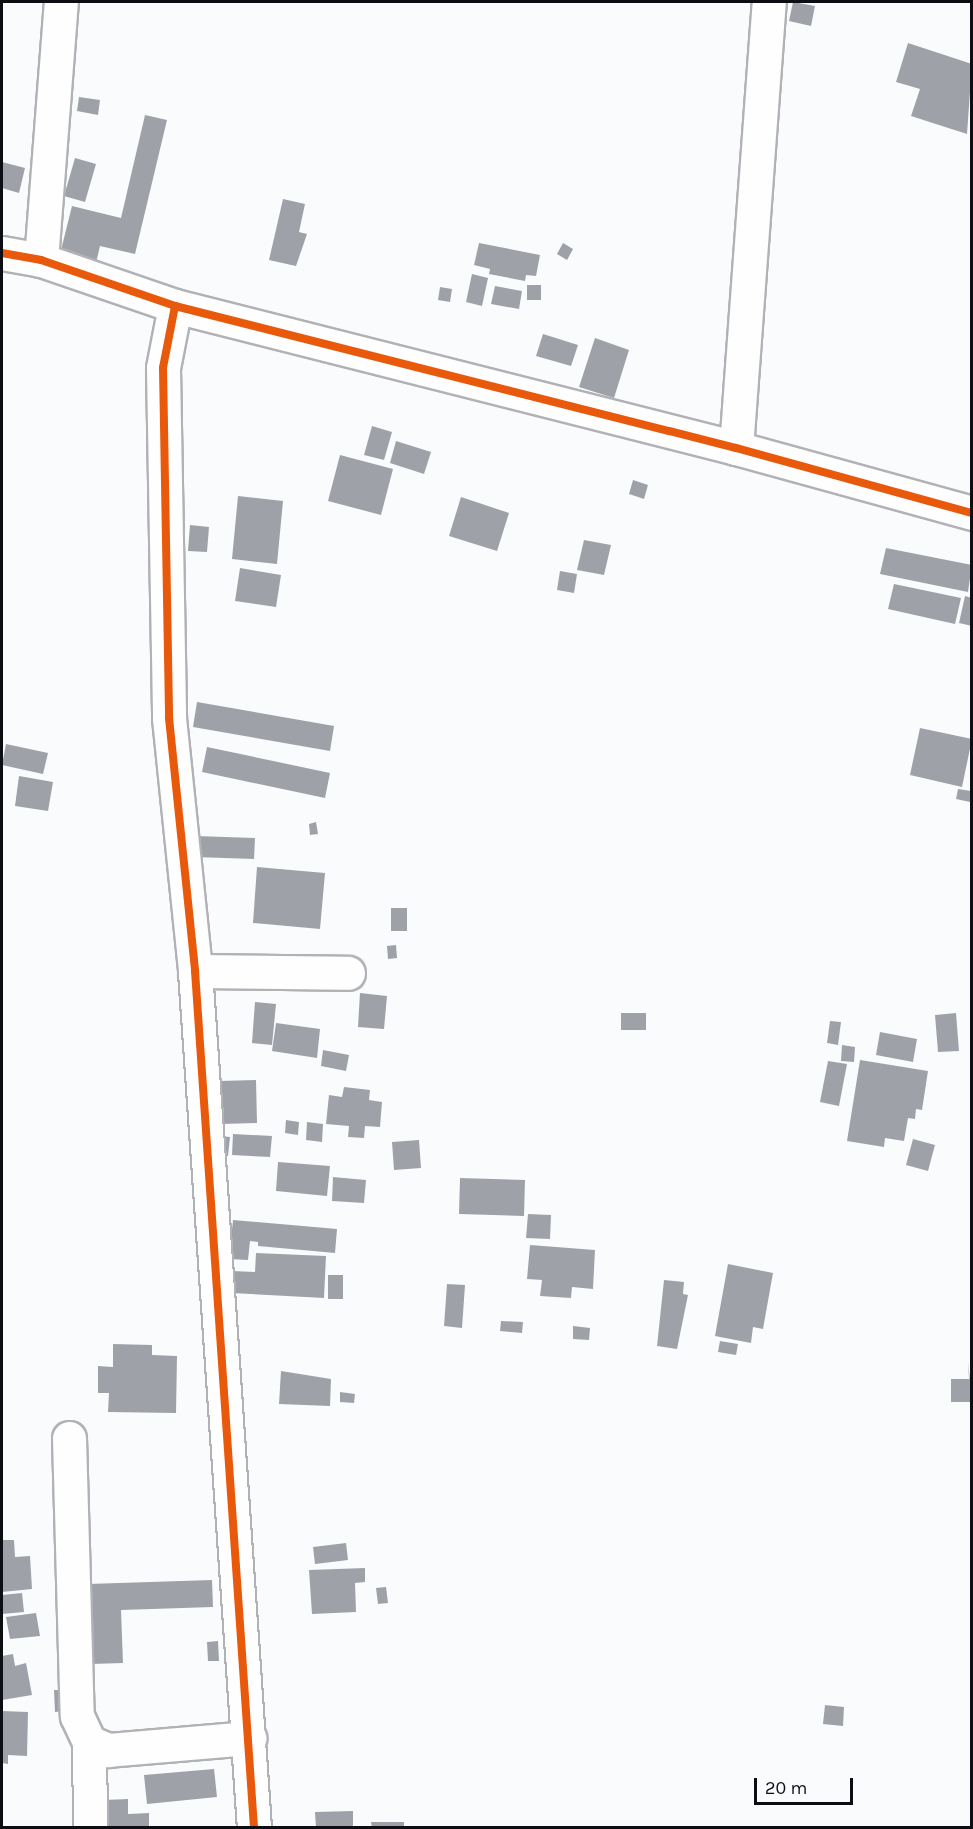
<!DOCTYPE html>
<html>
<head>
<meta charset="utf-8">
<style>
	body { margin:0 }
	#map { position:relative; width:973px; height:1829px; overflow:hidden; background:#fafbfd; font-family:Karla,sans-serif }
	div>[style] { position:absolute }
	[style*='--x'] { left:calc(var(--x)*1px); top:calc(var(--y)*1px); width:calc(var(--w)*1px); rotate:calc(var(--a)*1deg) }
	.building>* { inset:0; background:#9ea2a8 }
	.roads { filter:drop-shadow(2px 0 #b1b2b6) drop-shadow(-2px 0 #b1b2b6) drop-shadow(0 2px #b1b2b6) drop-shadow(0 -2px #b1b2b6) }
	.minor>* { height:33px; margin:-16.5px; padding:0 16.5px; transform-origin:16.5px; border-radius:16.5px; background:#fefeff }
	.cycleway>* { height:8px; margin:-4px; padding:0 4px; transform-origin:4px; border-radius:4px; background:#e8590c }
	span { translate:-50% -50%; white-space:nowrap; text-align:center; line-height:1.15; -webkit-text-stroke:6px #f9fafe; paint-order:stroke }
	.frame { position:absolute; inset:0; border:3px solid #0d0e14; pointer-events:none }
	.scale { position:absolute; left:754px; top:1778px; width:99px; height:27px; box-sizing:border-box; border:3px solid #0d0e14; border-top:0; padding-left:8px; font-size:18px; line-height:21px; white-space:nowrap; color:#0d0e14; -webkit-text-stroke:4px #f9fafe; paint-order:stroke }
</style>
</head>
<body>
<div id="map">
	<div class="building">
		<div style="clip-path:polygon(793px 2px,815px 6px,811px 26px,789px 21px)"></div>
		<div style="clip-path:polygon(908px 43px,972px 64px,967px 134px,911px 116px,920px 89px,896px 82px)"></div>
		<div style="clip-path:polygon(79px 97px,100px 100px,98px 115px,77px 111px)"></div>
		<div style="clip-path:polygon(145px 115px,167px 120px,135px 254px,100px 246px,96px 263px,60px 254px,72px 206px,121px 218px)"></div>
		<div style="clip-path:polygon(75px 158px,96px 164px,85px 202px,64px 196px)"></div>
		<div style="clip-path:polygon(2px 162px,25px 168px,19px 193px,2px 188px)"></div>
		<div style="clip-path:polygon(283px 199px,305px 204px,299px 232px,307px 234px,296px 266px,269px 260px)"></div>
		<div style="clip-path:polygon(479px 243px,540px 255px,536px 276px,526px 275px,525px 281px,489px 274px,490px 269px,474px 265px)"></div>
		<div style="clip-path:polygon(563px 243px,573px 249px,567px 260px,557px 254px)"></div>
		<div style="clip-path:polygon(472px 274px,488px 278px,482px 306px,466px 302px)"></div>
		<div style="clip-path:polygon(527px 285px,541px 285px,541px 300px,527px 300px)"></div>
		<div style="clip-path:polygon(495px 286px,522px 291px,519px 309px,491px 304px)"></div>
		<div style="clip-path:polygon(440px 287px,452px 289px,450px 302px,438px 300px)"></div>
		<div style="clip-path:polygon(543px 334px,578px 345px,571px 366px,536px 356px)"></div>
		<div style="clip-path:polygon(595px 338px,629px 350px,614px 398px,579px 387px)"></div>
		<div style="clip-path:polygon(372px 426px,392px 432px,384px 460px,364px 455px)"></div>
		<div style="clip-path:polygon(396px 441px,431px 452px,424px 474px,390px 463px)"></div>
		<div style="clip-path:polygon(340px 455px,393px 469px,381px 515px,328px 501px)"></div>
		<div style="clip-path:polygon(633px 480px,648px 485px,644px 499px,629px 494px)"></div>
		<div style="clip-path:polygon(238px 496px,283px 501px,277px 564px,232px 559px)"></div>
		<div style="clip-path:polygon(461px 497px,509px 513px,497px 551px,449px 536px)"></div>
		<div style="clip-path:polygon(190px 525px,209px 527px,207px 552px,188px 551px)"></div>
		<div style="clip-path:polygon(584px 540px,611px 545px,604px 575px,577px 570px)"></div>
		<div style="clip-path:polygon(886px 548px,972px 565px,968px 592px,880px 574px)"></div>
		<div style="clip-path:polygon(240px 568px,281px 575px,276px 607px,235px 601px)"></div>
		<div style="clip-path:polygon(560px 571px,577px 574px,574px 593px,557px 590px)"></div>
		<div style="clip-path:polygon(894px 584px,961px 598px,955px 624px,888px 609px)"></div>
		<div style="clip-path:polygon(965px 596px,972px 598px,972px 626px,959px 623px)"></div>
		<div style="clip-path:polygon(197px 702px,334px 726px,330px 751px,193px 727px)"></div>
		<div style="clip-path:polygon(920px 728px,972px 739px,962px 787px,910px 775px)"></div>
		<div style="clip-path:polygon(6px 744px,48px 753px,43px 774px,2px 765px)"></div>
		<div style="clip-path:polygon(207px 747px,330px 773px,325px 798px,202px 772px)"></div>
		<div style="clip-path:polygon(19px 776px,53px 782px,48px 811px,15px 806px)"></div>
		<div style="clip-path:polygon(958px 789px,971px 791px,970px 802px,956px 799px)"></div>
		<div style="clip-path:polygon(316px 822px,318px 834px,310px 835px,309px 824px)"></div>
		<div style="clip-path:polygon(195px 836px,255px 838px,254px 859px,194px 857px)"></div>
		<div style="clip-path:polygon(257px 867px,325px 873px,320px 929px,253px 923px)"></div>
		<div style="clip-path:polygon(391px 908px,407px 908px,407px 931px,391px 931px)"></div>
		<div style="clip-path:polygon(396px 945px,397px 958px,388px 959px,387px 946px)"></div>
		<div style="clip-path:polygon(360px 993px,387px 996px,384px 1029px,358px 1027px)"></div>
		<div style="clip-path:polygon(255px 1002px,276px 1004px,272px 1045px,252px 1043px)"></div>
		<div style="clip-path:polygon(621px 1013px,646px 1013px,646px 1030px,621px 1030px)"></div>
		<div style="clip-path:polygon(956px 1013px,959px 1051px,938px 1052px,935px 1015px)"></div>
		<div style="clip-path:polygon(830px 1021px,841px 1022px,838px 1045px,827px 1043px)"></div>
		<div style="clip-path:polygon(276px 1023px,320px 1029px,317px 1058px,272px 1051px)"></div>
		<div style="clip-path:polygon(880px 1032px,917px 1039px,913px 1062px,876px 1055px)"></div>
		<div style="clip-path:polygon(842px 1045px,855px 1047px,854px 1062px,841px 1061px)"></div>
		<div style="clip-path:polygon(323px 1050px,349px 1055px,346px 1071px,321px 1066px)"></div>
		<div style="clip-path:polygon(860px 1060px,928px 1071px,922px 1110px,916px 1109px,915px 1119px,908px 1118px,904px 1141px,885px 1138px,884px 1147px,847px 1141px)"></div>
		<div style="clip-path:polygon(828px 1061px,847px 1064px,839px 1106px,820px 1102px)"></div>
		<div style="clip-path:polygon(256px 1080px,257px 1123px,221px 1124px,219px 1081px)"></div>
		<div style="clip-path:polygon(344px 1087px,370px 1090px,369px 1100px,382px 1102px,380px 1127px,365px 1126px,364px 1138px,348px 1137px,349px 1126px,326px 1124px,329px 1095px,342px 1097px)"></div>
		<div style="clip-path:polygon(286px 1120px,299px 1122px,298px 1135px,285px 1133px)"></div>
		<div style="clip-path:polygon(307px 1122px,323px 1124px,322px 1142px,306px 1140px)"></div>
		<div style="clip-path:polygon(233px 1134px,272px 1136px,270px 1157px,232px 1155px)"></div>
		<div style="clip-path:polygon(218px 1136px,230px 1137px,228px 1156px,216px 1154px)"></div>
		<div style="clip-path:polygon(913px 1139px,935px 1145px,928px 1171px,906px 1165px)"></div>
		<div style="clip-path:polygon(419px 1140px,421px 1168px,394px 1170px,392px 1142px)"></div>
		<div style="clip-path:polygon(278px 1162px,330px 1166px,327px 1196px,276px 1191px)"></div>
		<div style="clip-path:polygon(333px 1177px,366px 1180px,364px 1203px,332px 1201px)"></div>
		<div style="clip-path:polygon(460px 1178px,525px 1180px,524px 1216px,459px 1214px)"></div>
		<div style="clip-path:polygon(528px 1214px,551px 1215px,550px 1239px,526px 1238px)"></div>
		<div style="clip-path:polygon(233px 1220px,337px 1229px,335px 1253px,258px 1246px,258px 1242px,250px 1241px,248px 1260px,229px 1259px)"></div>
		<div style="clip-path:polygon(530px 1245px,595px 1250px,593px 1289px,572px 1287px,571px 1298px,540px 1296px,542px 1280px,527px 1279px)"></div>
		<div style="clip-path:polygon(256px 1253px,326px 1256px,324px 1298px,231px 1293px,232px 1271px,255px 1272px)"></div>
		<div style="clip-path:polygon(728px 1264px,773px 1273px,763px 1329px,753px 1327px,751px 1343px,715px 1336px)"></div>
		<div style="clip-path:polygon(328px 1275px,343px 1275px,343px 1299px,328px 1299px)"></div>
		<div style="clip-path:polygon(664px 1280px,684px 1282px,683px 1294px,688px 1295px,677px 1349px,657px 1346px)"></div>
		<div style="clip-path:polygon(447px 1284px,465px 1285px,462px 1328px,444px 1326px)"></div>
		<div style="clip-path:polygon(501px 1321px,523px 1322px,522px 1333px,500px 1331px)"></div>
		<div style="clip-path:polygon(573px 1326px,590px 1328px,589px 1340px,573px 1339px)"></div>
		<div style="clip-path:polygon(720px 1341px,738px 1344px,736px 1355px,718px 1352px)"></div>
		<div style="clip-path:polygon(113px 1344px,152px 1345px,152px 1355px,177px 1356px,176px 1413px,108px 1412px,109px 1393px,98px 1393px,98px 1366px,113px 1367px)"></div>
		<div style="clip-path:polygon(968px 1361px,972px 1402px,951px 1402px,951px 1379px,969px 1379px)"></div>
		<div style="clip-path:polygon(281px 1371px,331px 1379px,330px 1406px,279px 1404px)"></div>
		<div style="clip-path:polygon(340px 1392px,355px 1394px,354px 1403px,340px 1402px)"></div>
		<div style="clip-path:polygon(2px 1540px,14px 1540px,15px 1557px,30px 1556px,32px 1589px,2px 1592px)"></div>
		<div style="clip-path:polygon(346px 1543px,348px 1560px,315px 1564px,313px 1547px)"></div>
		<div style="clip-path:polygon(365px 1568px,365px 1582px,355px 1583px,356px 1612px,312px 1614px,309px 1570px)"></div>
		<div style="clip-path:polygon(212px 1580px,213px 1607px,121px 1610px,123px 1663px,91px 1664px,88px 1584px)"></div>
		<div style="clip-path:polygon(386px 1587px,388px 1603px,378px 1604px,376px 1588px)"></div>
		<div style="clip-path:polygon(22px 1593px,24px 1612px,2px 1614px,2px 1595px)"></div>
		<div style="clip-path:polygon(36px 1613px,40px 1636px,10px 1639px,6px 1617px)"></div>
		<div style="clip-path:polygon(218px 1641px,219px 1661px,208px 1661px,207px 1642px)"></div>
		<div style="clip-path:polygon(13px 1654px,15px 1666px,26px 1663px,32px 1695px,2px 1700px,2px 1656px)"></div>
		<div style="clip-path:polygon(54px 1690px,66px 1690px,67px 1711px,55px 1712px)"></div>
		<div style="clip-path:polygon(825px 1705px,844px 1707px,843px 1726px,823px 1724px)"></div>
		<div style="clip-path:polygon(2px 1711px,28px 1712px,27px 1756px,8px 1755px,8px 1764px,2px 1763px)"></div>
		<div style="clip-path:polygon(214px 1769px,217px 1797px,147px 1804px,144px 1775px)"></div>
		<div style="clip-path:polygon(128px 1799px,128px 1814px,149px 1813px,149px 1828px,106px 1828px,104px 1800px)"></div>
		<div style="clip-path:polygon(353px 1811px,353px 1828px,316px 1828px,315px 1812px)"></div>
		<div style="clip-path:polygon(371px 1822px,404px 1822px,404px 1828px,372px 1828px)"></div>
	</div>
	<div class="roads">
		<div class="minor">
			<div style="--x:2;--y:253;--w:40;--a:10"></div>
			<div style="--x:41;--y:260;--w:142;--a:18.9"></div>
			<div style="--x:175;--y:306;--w:579;--a:14.2"></div>
			<div style="--x:736;--y:448;--w:245;--a:15.4"></div>
			<div style="--x:41;--y:260;--w:259;--a:-85.6"></div>
			<div style="--x:175;--y:306;--w:63;--a:101"></div>
			<div style="--x:163;--y:368;--w:350;--a:89"></div>
			<div style="--x:169;--y:718;--w:254;--a:84.1"></div>
			<div style="--x:195;--y:971;--w:859;--a:86.06"></div>
			<div style="--x:736;--y:448;--w:447;--a:-85.8"></div>
			<div style="--x:195;--y:971;--w:153;--a:0.7"></div>
			<div style="--x:69;--y:1438;--w:278;--a:88.4"></div>
			<div style="--x:77;--y:1716;--w:29;--a:65"></div>
			<div style="--x:89;--y:1742;--w:21;--a:23"></div>
			<div style="--x:108;--y:1750;--w:142;--a:-4.9"></div>
			<div style="--x:89;--y:1742;--w:86;--a:89.3"></div>
		</div>
	</div>
	<div class="cycleway">
		<div style="--x:2;--y:253;--w:40;--a:10"></div>
		<div style="--x:41;--y:260;--w:142;--a:18.9"></div>
		<div style="--x:175;--y:306;--w:579;--a:14.2"></div>
		<div style="--x:736;--y:448;--w:245;--a:15.4"></div>
		<div style="--x:175;--y:306;--w:63;--a:101"></div>
		<div style="--x:163;--y:368;--w:350;--a:89"></div>
		<div style="--x:169;--y:718;--w:254;--a:84.1"></div>
		<div style="--x:195;--y:971;--w:859;--a:86.06"></div>
	</div>
	<div class="frame"></div>
	<div class="scale">20 m</div>
</div>
</body>
</html>
